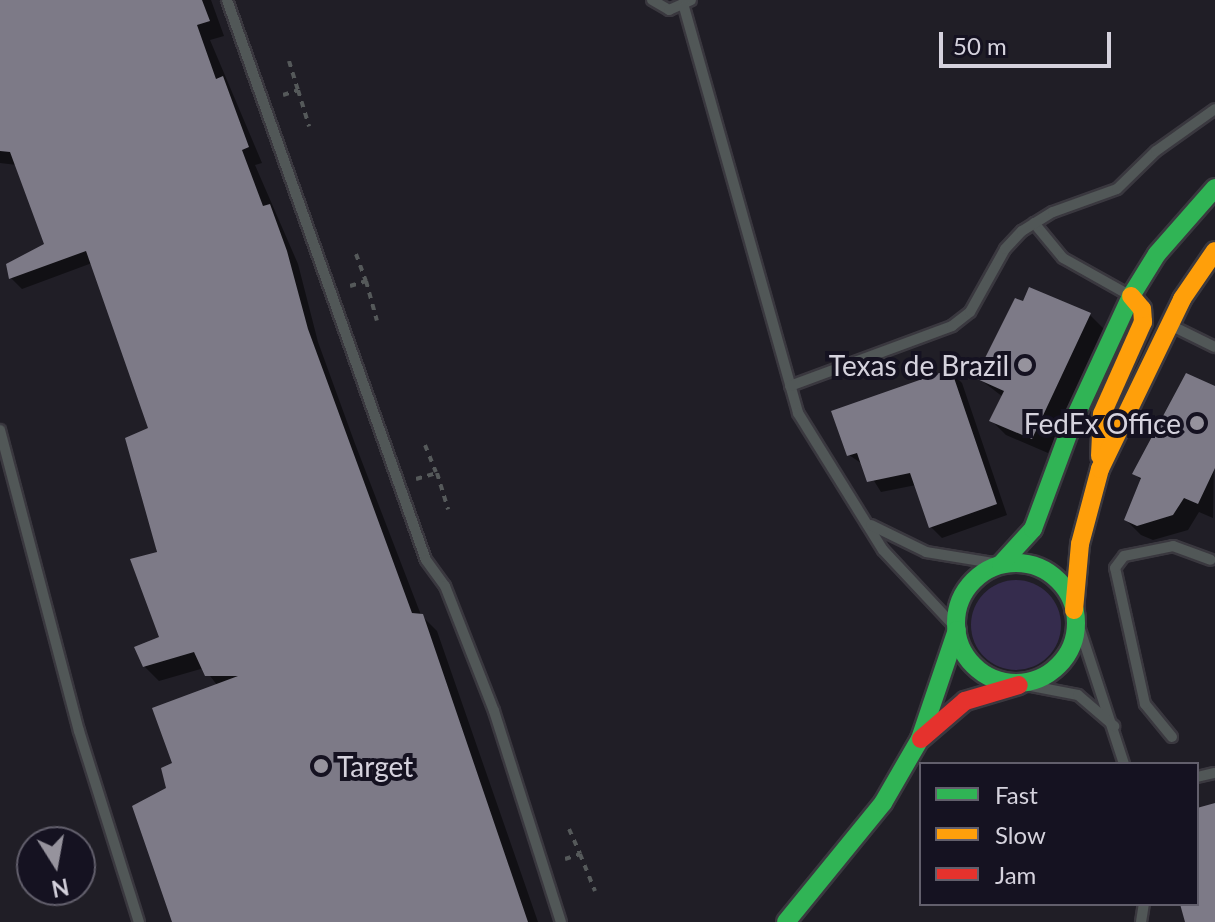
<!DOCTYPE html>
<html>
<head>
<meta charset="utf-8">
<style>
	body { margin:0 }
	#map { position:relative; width:1215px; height:922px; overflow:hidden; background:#201e26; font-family:Lato,sans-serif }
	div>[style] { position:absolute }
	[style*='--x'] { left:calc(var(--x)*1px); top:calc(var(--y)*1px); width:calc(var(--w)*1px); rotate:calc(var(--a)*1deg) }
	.green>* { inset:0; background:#352c4d }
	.round { border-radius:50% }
	.shadow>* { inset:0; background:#0007 }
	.building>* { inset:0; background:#7d7a87 }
	.path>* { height:4px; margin-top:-2px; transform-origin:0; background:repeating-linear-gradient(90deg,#55595a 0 6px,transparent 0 12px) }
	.roads { filter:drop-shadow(2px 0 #3a383f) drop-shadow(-2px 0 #3a383f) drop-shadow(0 2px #3a383f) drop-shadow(0 -2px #3a383f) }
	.lane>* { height:10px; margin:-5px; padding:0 5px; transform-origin:5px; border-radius:5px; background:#515757 }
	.fast>* { height:18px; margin:-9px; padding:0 9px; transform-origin:9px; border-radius:9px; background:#30b455 }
	.fast>.ring { margin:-9px; padding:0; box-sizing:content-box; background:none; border:18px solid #30b455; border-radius:50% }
	.slow>* { height:18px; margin:-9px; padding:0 9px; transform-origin:9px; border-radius:9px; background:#ff9f0a }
	.jam>* { height:18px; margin:-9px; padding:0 9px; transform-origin:9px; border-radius:9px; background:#e5322d }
	.dots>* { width:22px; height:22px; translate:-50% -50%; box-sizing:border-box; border:4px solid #151221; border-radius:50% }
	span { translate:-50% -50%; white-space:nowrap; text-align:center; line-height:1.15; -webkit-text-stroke:8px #151221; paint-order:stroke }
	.poi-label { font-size:28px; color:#d5d2dd }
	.right { translate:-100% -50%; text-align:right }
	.left { translate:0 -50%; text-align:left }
	.legend { position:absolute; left:919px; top:762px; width:280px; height:144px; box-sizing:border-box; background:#151221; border:2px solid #625f6c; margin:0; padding:10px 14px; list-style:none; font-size:24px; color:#d5d2dd }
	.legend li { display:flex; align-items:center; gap:16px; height:40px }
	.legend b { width:40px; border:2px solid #625f6c }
	.north { position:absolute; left:16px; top:826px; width:80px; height:80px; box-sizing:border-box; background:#151221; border:2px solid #625f6c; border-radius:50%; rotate:169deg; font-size:22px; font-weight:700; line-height:32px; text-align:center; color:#d5d2dd }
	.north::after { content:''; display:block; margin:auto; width:28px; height:36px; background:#96939d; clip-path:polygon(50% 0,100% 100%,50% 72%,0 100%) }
	.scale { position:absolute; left:939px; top:32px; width:172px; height:36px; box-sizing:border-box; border:4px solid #d5d2dd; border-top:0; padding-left:10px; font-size:24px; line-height:28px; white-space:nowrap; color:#d5d2dd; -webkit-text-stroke:6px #151221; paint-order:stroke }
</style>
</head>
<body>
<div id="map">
	<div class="green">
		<div class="round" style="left:971px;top:580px;width:90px;height:90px"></div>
	</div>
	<div class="shadow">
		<div style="clip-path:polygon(0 0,211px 0,224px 36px,210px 40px,262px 163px,255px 165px,298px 264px,318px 342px,354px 441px,421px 615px,437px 631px,538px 922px,174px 922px,169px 789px,175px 764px,217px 685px,204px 668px,159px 681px,144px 666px,161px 638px,150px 430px,92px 263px,22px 289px,11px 278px,46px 245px,17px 165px,0 163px)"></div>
		<div style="clip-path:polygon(1030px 290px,1090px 315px,1105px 330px,1048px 453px,1006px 435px,991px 420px,1003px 397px,977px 377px)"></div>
		<div style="clip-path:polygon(950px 371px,962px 383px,1007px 515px,942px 538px,930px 526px,916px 485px,881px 492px,864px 465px,849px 455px)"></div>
		<div style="clip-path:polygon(1215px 388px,1213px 518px,1199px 512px,1188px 530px,1153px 540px,1141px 535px,1126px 520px,1142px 481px,1135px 474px)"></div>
	</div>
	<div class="building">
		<div style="clip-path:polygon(0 0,202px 0,210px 21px,197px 25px,216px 79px,223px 76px,249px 147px,242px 150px,263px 206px,270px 204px,287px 251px,308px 329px,412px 613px,423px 614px,528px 922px,172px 922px,132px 806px,166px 788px,161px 768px,172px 763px,152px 708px,238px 676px,205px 676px,194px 652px,143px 667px,134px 647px,159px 637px,130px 559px,157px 552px,125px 438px,148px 428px,86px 251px,9px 279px,6px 264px,44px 244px,10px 152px,0 151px)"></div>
		<div style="clip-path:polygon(1029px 287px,1091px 313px,1032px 439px,989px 421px,1004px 391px,975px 378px,1015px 298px,1023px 301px)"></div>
		<div style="clip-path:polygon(951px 369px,997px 504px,929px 528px,910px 473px,867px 482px,857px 453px,847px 456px,831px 411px)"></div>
		<div style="clip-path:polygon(1186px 373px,1215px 386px,1215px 468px,1198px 504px,1184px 498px,1173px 515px,1137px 526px,1124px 520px,1141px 478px,1132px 474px)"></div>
		<div style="clip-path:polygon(1215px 803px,1215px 922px,1185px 922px,1180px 904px,1197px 904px,1197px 808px)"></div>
	</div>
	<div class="path">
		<div style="--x:289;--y:61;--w:30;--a:73"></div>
		<div style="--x:283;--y:95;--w:16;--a:-18"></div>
		<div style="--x:298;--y:90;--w:38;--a:73"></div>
		<div style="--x:356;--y:254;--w:29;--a:70"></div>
		<div style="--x:350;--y:286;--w:17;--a:-17"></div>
		<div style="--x:366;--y:281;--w:41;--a:74.6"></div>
		<div style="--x:425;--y:445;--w:29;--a:68"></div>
		<div style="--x:416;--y:479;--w:22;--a:-16"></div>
		<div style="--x:437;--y:473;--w:38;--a:73"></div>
		<div style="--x:569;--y:829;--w:27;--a:66"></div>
		<div style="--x:565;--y:859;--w:16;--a:-18"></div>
		<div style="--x:580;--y:854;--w:40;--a:68"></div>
	</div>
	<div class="roads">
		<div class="lane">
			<div style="--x:227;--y:0;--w:594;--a:70.44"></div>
			<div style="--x:426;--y:560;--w:32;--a:54"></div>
			<div style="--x:445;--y:586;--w:134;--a:68.6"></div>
			<div style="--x:494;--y:711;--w:221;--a:72.4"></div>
			<div style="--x:652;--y:0;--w:20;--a:30"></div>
			<div style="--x:669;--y:10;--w:24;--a:-24"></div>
			<div style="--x:684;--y:7;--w:422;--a:74.3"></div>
			<div style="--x:798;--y:413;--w:161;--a:58.2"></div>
			<div style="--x:883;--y:550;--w:105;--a:46.9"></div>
			<div style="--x:1034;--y:223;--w:45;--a:50.4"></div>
			<div style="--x:1063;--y:258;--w:76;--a:29.3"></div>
			<div style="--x:1170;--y:325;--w:50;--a:26.1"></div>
			<div style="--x:790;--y:386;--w:173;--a:-20.3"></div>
			<div style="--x:952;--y:326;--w:23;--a:-38"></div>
			<div style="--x:970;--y:312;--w:72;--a:-60.9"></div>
			<div style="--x:1005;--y:249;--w:25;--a:-47"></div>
			<div style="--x:1022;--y:231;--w:36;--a:-32"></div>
			<div style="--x:1053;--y:212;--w:68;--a:-19.8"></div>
			<div style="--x:1117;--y:189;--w:54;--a:-44.3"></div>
			<div style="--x:1156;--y:151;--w:72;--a:-35.4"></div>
			<div style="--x:0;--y:430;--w:311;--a:75.3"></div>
			<div style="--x:79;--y:731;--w:200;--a:72.6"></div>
			<div style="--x:871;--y:525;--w:61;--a:26.1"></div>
			<div style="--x:926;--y:552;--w:74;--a:9.3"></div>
			<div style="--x:1074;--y:611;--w:161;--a:71.9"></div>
			<div style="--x:1021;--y:684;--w:58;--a:10.9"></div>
			<div style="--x:1078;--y:695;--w:48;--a:40.7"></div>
			<div style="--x:1172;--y:737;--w:43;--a:-129.3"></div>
			<div style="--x:1145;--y:704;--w:139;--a:-102.4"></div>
			<div style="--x:1115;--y:568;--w:15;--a:-53"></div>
			<div style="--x:1124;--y:556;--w:50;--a:-11.5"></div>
			<div style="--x:1173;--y:546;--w:40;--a:20.2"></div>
			<div style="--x:1197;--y:777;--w:18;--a:-13"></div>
			<div style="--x:1141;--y:922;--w:18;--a:-81"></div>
		</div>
		<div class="fast">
			<div class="ring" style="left:956px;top:563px;width:102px;height:102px"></div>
			<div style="--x:1001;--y:564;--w:47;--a:-47.6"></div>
			<div style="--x:1033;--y:529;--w:110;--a:-69.7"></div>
			<div style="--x:1071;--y:426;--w:143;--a:-65.2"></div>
			<div style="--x:1131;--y:296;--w:49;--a:-58.2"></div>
			<div style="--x:1157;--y:254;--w:88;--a:-48.7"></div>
			<div style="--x:786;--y:922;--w:154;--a:-50.8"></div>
			<div style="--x:883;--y:803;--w:74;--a:-60"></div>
			<div style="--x:920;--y:739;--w:115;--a:-71.3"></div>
		</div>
		<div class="slow">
			<div style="--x:1100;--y:456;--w:42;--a:-87.3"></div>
			<div style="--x:1102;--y:414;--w:101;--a:-66"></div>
			<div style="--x:1143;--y:322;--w:13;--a:-94"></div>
			<div style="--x:1142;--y:309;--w:17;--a:-130"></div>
			<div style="--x:1074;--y:610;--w:66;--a:-84.8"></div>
			<div style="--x:1080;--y:544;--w:78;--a:-75.1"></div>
			<div style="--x:1100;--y:469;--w:189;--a:-64.2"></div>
			<div style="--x:1182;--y:299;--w:58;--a:-55.5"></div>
		</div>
		<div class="jam">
			<div style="--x:921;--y:739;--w:58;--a:-40.8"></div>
			<div style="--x:965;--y:701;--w:56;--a:-16.5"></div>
		</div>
	</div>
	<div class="dots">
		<div style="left:1025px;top:365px;background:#96939d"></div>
		<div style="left:1197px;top:423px;background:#96939d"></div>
		<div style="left:321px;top:766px;background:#96939d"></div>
	</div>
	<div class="poi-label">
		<span class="right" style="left:1009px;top:365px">Texas de Brazil</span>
		<span class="right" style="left:1181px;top:423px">FedEx Office</span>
		<span class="left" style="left:337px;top:766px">Target</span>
	</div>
	<ul class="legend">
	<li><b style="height:10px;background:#30b455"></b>Fast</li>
	<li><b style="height:10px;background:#ff9f0a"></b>Slow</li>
	<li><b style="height:10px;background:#e5322d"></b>Jam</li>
	</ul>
	<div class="north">N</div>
	<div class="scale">50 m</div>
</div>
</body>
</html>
